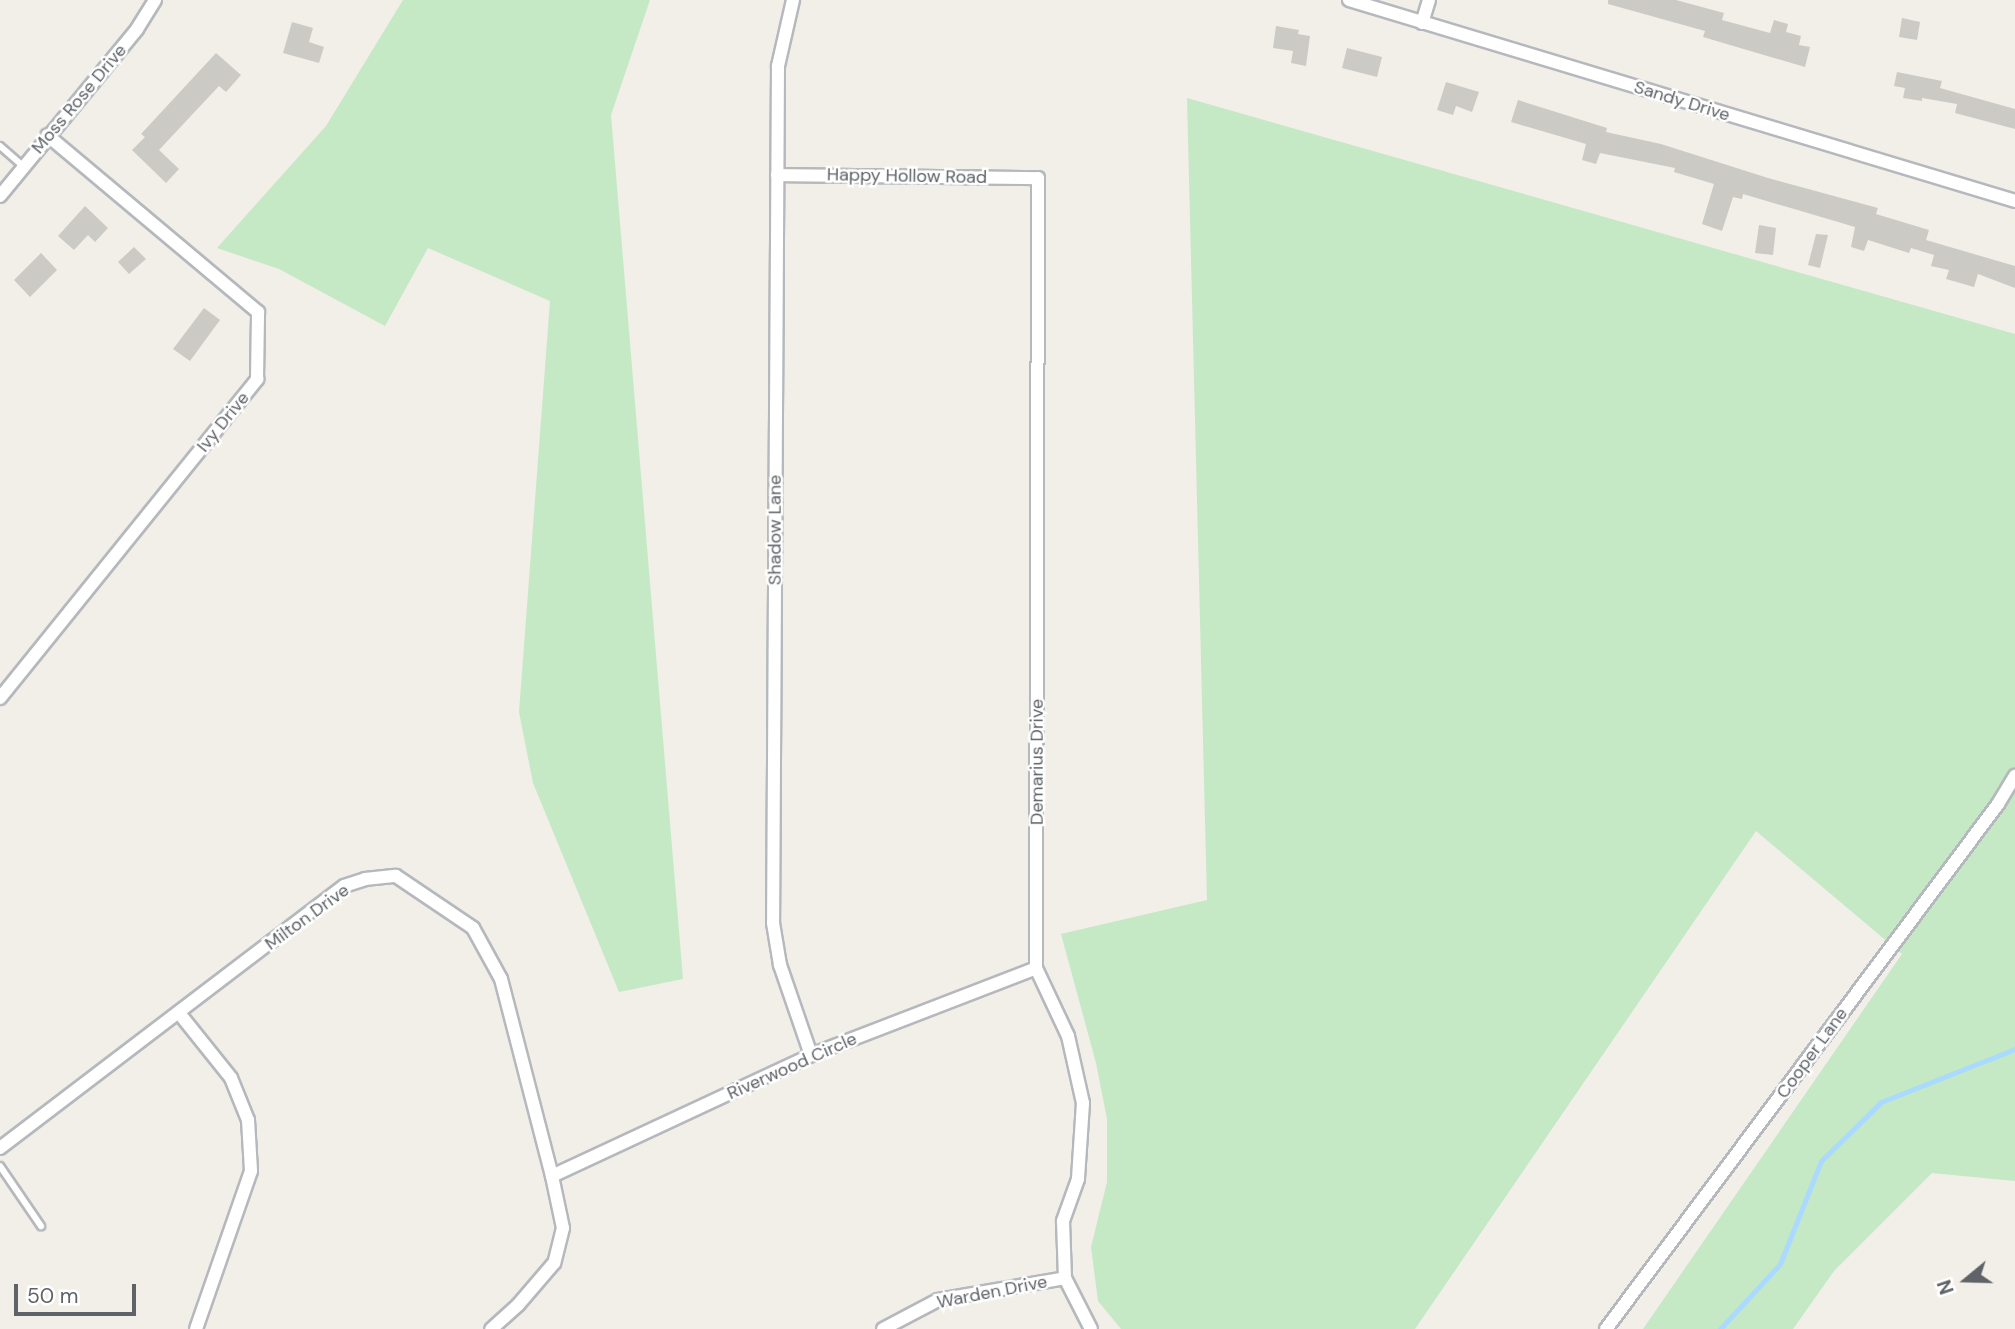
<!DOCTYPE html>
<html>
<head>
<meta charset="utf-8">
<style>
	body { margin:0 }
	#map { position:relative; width:2015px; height:1329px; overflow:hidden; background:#f1efe8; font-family:"DM Sans",sans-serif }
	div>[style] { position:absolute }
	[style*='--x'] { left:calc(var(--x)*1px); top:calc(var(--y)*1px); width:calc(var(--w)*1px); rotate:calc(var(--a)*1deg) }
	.green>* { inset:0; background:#c5e8c5 }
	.stream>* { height:5px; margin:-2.5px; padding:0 2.5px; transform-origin:2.5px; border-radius:2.5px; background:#aadaff }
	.building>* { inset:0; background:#cccac5 }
	.roads { filter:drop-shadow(2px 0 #b5b8bc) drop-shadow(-2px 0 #b5b8bc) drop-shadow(0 2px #b5b8bc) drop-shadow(0 -2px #b5b8bc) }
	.lane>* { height:6px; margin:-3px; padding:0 3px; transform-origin:3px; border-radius:3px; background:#fff }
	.street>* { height:12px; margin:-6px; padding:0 6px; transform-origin:6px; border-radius:6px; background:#fff }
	span { translate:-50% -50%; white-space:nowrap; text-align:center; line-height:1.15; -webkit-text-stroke:5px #fff; paint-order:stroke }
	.street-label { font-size:18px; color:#5f6368 }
	.north { position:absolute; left:1931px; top:1245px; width:70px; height:70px; -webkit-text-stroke:5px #fff; paint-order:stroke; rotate:251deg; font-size:19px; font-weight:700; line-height:28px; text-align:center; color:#5f6368 }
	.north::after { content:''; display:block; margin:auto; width:24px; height:32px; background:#5f6368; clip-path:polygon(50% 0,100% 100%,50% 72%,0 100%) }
	.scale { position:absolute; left:14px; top:1284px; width:122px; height:32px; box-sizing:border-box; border:4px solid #5f6368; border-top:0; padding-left:9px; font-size:21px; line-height:24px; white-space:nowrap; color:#5f6368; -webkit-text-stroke:5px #fff; paint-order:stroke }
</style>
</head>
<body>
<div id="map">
	<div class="green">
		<div style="clip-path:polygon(403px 0,650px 0,611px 115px,683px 979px,619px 992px,533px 783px,519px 712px,550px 301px,428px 248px,385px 326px,279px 269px,217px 248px,326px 126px)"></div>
		<div style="clip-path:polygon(1187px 98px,2015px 334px,2015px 1181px,1932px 1173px,1834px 1271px,1793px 1329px,1643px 1329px,1902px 954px,1756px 831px,1415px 1329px,1121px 1329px,1098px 1301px,1091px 1247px,1107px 1182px,1107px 1119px,1096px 1063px,1061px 934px,1207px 900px)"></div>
	</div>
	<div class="stream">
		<div style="--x:1720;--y:1329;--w:88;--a:-47.3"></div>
		<div style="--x:1780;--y:1264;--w:111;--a:-68.3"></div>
		<div style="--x:1821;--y:1161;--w:84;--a:-44.5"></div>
		<div style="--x:1881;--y:1102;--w:144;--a:-21.6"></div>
	</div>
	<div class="building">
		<div style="clip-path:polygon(1608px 0,1676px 0,1724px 13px,1722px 20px,1770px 33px,1774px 20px,1788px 24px,1786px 32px,1801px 36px,1799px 45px,1810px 47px,1805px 67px,1703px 37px,1705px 31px,1608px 4px)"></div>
		<div style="clip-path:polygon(1902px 18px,1920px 22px,1917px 40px,1899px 37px)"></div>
		<div style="clip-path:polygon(292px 22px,313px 28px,309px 42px,324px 47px,319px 63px,283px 53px)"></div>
		<div style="clip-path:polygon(1276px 26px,1299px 30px,1298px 34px,1310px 36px,1306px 66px,1291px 63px,1293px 51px,1273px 48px)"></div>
		<div style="clip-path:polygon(1347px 48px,1382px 57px,1377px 77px,1342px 68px)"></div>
		<div style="clip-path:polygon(216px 53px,241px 75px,226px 92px,219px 86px,159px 150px,179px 169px,166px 183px,132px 150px,145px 137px,141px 134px)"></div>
		<div style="clip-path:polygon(1897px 72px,1942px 81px,1940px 88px,2015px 109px,2015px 129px,1955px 113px,1957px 104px,1922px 98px,1922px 101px,1903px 98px,1905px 88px,1894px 86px)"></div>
		<div style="clip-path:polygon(1446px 82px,1479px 92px,1472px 112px,1456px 106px,1453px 115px,1437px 110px)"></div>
		<div style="clip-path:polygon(1518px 100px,1607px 128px,1606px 132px,1661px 144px,1768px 178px,1878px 208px,1876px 214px,1929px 230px,1926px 240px,2015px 266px,2015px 288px,1978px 274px,1974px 287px,1946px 279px,1949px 270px,1931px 266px,1934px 255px,1911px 248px,1909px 253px,1868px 240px,1864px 251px,1851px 247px,1855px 227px,1743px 194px,1742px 199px,1733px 197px,1722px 231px,1702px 224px,1714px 184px,1674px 172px,1675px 168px,1600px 153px,1596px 164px,1582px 160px,1586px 144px,1511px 122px)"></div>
		<div style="clip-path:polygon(85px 206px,108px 228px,95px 242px,88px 235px,74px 250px,58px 236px)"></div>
		<div style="clip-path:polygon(1759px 225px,1776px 228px,1773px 255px,1755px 253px)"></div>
		<div style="clip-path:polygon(1816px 234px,1828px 235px,1820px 268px,1808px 265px)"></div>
		<div style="clip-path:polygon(134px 247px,146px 259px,129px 274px,118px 262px)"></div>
		<div style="clip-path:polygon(41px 253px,57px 270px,30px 297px,14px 280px)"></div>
		<div style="clip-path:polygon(204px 308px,220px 320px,190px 361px,173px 349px)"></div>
	</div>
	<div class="roads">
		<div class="lane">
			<div style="--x:0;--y:146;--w:30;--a:41"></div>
			<div style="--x:0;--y:1166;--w:73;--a:55.7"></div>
		</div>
		<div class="street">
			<div style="--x:793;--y:0;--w:68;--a:102.8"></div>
			<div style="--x:778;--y:66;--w:857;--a:90.33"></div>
			<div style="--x:773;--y:923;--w:43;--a:80.5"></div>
			<div style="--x:780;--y:965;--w:95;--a:71"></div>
			<div style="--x:1349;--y:0;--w:696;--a:16.79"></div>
			<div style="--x:1422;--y:23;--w:24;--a:-73"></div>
			<div style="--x:777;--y:175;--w:261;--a:0.7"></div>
			<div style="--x:1038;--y:178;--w:790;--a:90.15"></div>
			<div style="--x:1036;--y:968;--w:75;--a:64.8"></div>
			<div style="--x:1068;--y:1036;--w:69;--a:77.4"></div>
			<div style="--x:1083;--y:1103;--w:76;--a:93.8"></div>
			<div style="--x:1078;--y:1179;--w:45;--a:109.7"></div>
			<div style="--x:1063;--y:1221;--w:57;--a:88"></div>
			<div style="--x:1065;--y:1278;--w:57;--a:63"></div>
			<div style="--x:0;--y:196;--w:216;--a:-50.6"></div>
			<div style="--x:137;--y:29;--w:34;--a:-58"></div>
			<div style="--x:0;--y:698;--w:410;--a:-51.1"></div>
			<div style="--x:257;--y:379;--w:67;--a:-89.1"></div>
			<div style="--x:258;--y:312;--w:275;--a:-140"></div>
			<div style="--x:179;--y:1013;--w:83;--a:51.3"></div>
			<div style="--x:231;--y:1078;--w:45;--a:68"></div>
			<div style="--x:248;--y:1120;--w:51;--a:86.6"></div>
			<div style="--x:251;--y:1171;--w:167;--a:109.2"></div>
			<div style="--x:0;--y:1148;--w:432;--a:-37.3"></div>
			<div style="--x:344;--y:886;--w:22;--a:-18"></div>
			<div style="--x:365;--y:879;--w:31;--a:-6"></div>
			<div style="--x:396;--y:876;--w:93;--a:34"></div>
			<div style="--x:473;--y:928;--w:58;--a:61.2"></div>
			<div style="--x:501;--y:979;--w:203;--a:75.5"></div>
			<div style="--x:552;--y:1176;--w:53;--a:78.1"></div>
			<div style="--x:563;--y:1228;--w:36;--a:104"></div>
			<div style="--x:554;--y:1263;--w:55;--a:130.6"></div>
			<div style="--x:518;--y:1305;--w:36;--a:138"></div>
			<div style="--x:552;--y:1176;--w:286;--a:-25"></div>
			<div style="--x:811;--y:1055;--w:241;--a:-21.1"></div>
			<div style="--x:883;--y:1329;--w:62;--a:-27.8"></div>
			<div style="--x:938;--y:1300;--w:129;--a:-9.8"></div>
			<div style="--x:1606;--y:1329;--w:655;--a:-53.25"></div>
			<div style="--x:1998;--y:804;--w:33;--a:-59"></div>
		</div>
	</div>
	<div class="street-label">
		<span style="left:79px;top:99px;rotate:-50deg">Moss Rose Drive</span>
		<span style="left:1682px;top:101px;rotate:17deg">Sandy Drive</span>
		<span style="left:907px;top:176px;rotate:1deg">Happy Hollow Road</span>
		<span style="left:223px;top:422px;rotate:-51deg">Ivy Drive</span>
		<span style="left:775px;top:530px;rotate:-90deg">Shadow Lane</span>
		<span style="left:1037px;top:762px;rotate:-90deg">Demarius Drive</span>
		<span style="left:307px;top:917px;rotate:-36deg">Milton Drive</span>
		<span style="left:1812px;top:1053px;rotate:-54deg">Cooper Lane</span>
		<span style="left:792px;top:1066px;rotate:-24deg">Riverwood Circle</span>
		<span style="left:992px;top:1292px;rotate:-11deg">Warden Drive</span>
	</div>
	<div class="north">N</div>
	<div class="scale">50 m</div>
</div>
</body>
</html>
